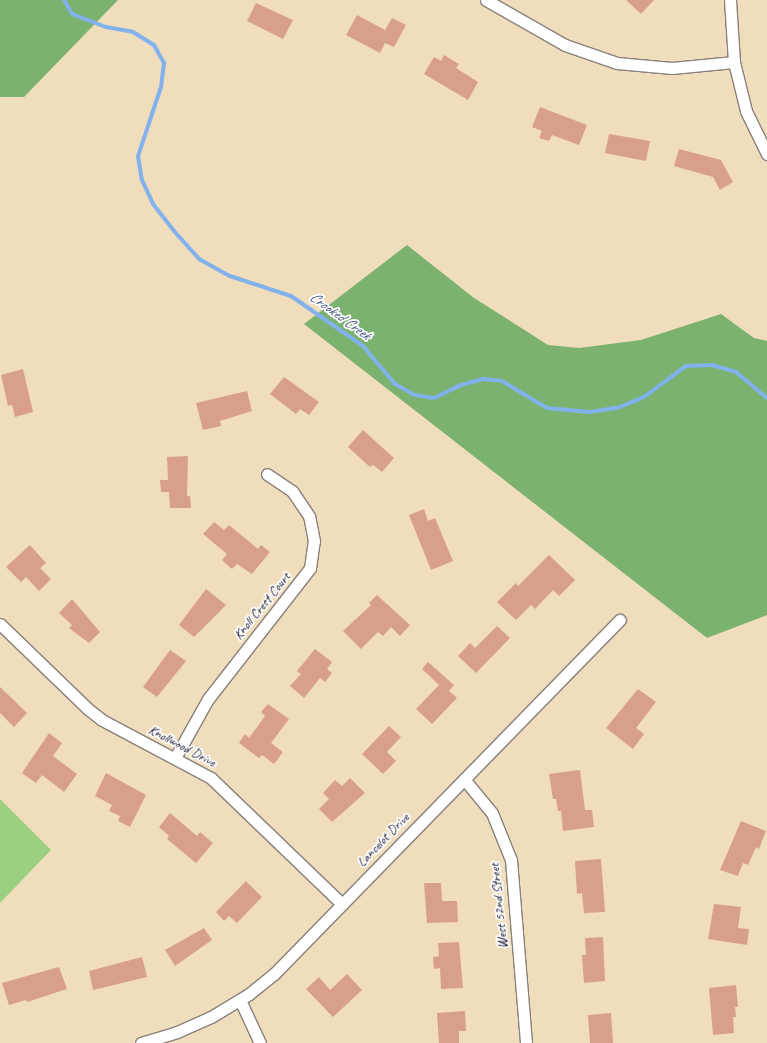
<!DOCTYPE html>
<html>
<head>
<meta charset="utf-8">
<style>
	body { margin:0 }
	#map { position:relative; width:767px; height:1043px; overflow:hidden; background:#f0ddbc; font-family:Caveat,sans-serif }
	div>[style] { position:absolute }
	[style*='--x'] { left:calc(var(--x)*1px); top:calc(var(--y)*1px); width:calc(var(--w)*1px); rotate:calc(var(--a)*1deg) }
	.green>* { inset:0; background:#9bd081 }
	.forest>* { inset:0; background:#7cb26f }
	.stream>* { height:4px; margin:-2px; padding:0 2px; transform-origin:2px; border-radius:2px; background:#82b2ed }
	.building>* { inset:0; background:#d8a08b }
	.roads { filter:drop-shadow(1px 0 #89807c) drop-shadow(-1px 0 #89807c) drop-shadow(0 1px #89807c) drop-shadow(0 -1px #89807c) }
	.minor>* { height:11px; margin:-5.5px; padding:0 5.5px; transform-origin:5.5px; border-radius:5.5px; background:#fff }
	span { translate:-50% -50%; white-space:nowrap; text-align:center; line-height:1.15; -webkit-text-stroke:3.5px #fff; paint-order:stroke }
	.street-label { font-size:14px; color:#22223b }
	.water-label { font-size:15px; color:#485c82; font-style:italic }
</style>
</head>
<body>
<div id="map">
	<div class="green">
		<div style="clip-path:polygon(0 799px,51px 850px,0 903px)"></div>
	</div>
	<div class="forest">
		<div style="clip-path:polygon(0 0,118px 0,24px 97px,0 97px)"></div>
		<div style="clip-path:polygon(407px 245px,474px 298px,548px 345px,579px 348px,641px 340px,721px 314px,754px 338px,767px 341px,767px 615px,707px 638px,304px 324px)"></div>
	</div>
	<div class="stream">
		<div style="--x:64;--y:0;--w:16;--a:60"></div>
		<div style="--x:72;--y:14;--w:36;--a:21"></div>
		<div style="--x:106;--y:27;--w:27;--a:10"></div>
		<div style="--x:133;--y:32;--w:25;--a:32"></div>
		<div style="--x:154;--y:45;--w:21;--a:61"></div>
		<div style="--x:164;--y:63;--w:24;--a:97"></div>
		<div style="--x:161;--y:87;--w:73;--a:108.4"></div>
		<div style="--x:138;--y:156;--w:24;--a:81"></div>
		<div style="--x:142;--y:180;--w:26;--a:65"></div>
		<div style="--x:153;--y:204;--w:34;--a:52"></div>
		<div style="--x:174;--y:231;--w:38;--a:48"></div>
		<div style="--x:199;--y:259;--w:35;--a:29"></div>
		<div style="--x:230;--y:276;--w:64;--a:18.2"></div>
		<div style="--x:291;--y:296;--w:88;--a:34.8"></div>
		<div style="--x:363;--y:346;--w:50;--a:49.9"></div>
		<div style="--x:395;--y:384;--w:23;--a:29"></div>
		<div style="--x:415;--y:395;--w:19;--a:9"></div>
		<div style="--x:434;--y:398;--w:30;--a:-26"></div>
		<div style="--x:461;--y:385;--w:24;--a:-15"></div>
		<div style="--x:484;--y:379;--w:18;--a:6"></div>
		<div style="--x:502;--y:381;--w:52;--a:31"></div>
		<div style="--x:547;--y:408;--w:43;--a:5.3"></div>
		<div style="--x:590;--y:412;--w:30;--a:-9"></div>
		<div style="--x:620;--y:407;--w:26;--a:-23"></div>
		<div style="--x:644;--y:397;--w:52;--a:-36.4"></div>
		<div style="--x:686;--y:366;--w:26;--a:-2"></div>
		<div style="--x:712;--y:365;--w:25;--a:16"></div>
		<div style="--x:736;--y:372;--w:40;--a:40"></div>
	</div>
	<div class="building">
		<div style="clip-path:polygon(626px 0,654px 0,641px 14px)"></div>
		<div style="clip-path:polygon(256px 3px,293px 20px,283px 39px,247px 21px)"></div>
		<div style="clip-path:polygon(357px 15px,385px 30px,392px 18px,406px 25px,394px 47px,385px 43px,380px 53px,346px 35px)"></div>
		<div style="clip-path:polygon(444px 55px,459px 64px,456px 68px,478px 82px,468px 100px,424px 74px,434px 57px,441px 61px)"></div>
		<div style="clip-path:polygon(540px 107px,587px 125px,579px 145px,552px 135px,549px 141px,539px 138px,542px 131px,532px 127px)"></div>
		<div style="clip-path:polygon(609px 134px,650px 141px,646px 161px,605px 153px)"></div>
		<div style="clip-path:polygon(679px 149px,721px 160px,733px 182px,720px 190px,713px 177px,674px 166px)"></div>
		<div style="clip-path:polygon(23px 369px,33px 412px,15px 417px,12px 405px,8px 406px,1px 375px)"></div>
		<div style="clip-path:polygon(284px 377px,319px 402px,309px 415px,300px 409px,296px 414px,270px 394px)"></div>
		<div style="clip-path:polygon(247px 391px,252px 411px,220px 421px,221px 426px,203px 430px,196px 403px)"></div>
		<div style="clip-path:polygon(363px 430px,394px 458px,382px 472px,373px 465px,370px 467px,348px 447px)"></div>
		<div style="clip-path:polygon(188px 456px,187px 496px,190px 496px,191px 508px,170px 508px,169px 492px,161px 492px,160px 480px,168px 480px,167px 457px)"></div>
		<div style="clip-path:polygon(424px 509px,428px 521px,435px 518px,453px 561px,431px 570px,409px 515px)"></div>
		<div style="clip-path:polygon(214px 522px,224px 530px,229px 525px,258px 549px,261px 545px,270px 552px,252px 574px,237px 564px,232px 569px,222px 560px,227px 554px,203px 534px)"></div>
		<div style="clip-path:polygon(30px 545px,46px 563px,40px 568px,51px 579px,39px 591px,26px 577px,21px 582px,6px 567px)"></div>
		<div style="clip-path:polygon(549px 555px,575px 580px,559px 596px,553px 590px,535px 609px,531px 605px,516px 620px,497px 602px,516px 583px,518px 586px)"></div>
		<div style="clip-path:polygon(206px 589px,226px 605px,194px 637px,179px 625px)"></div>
		<div style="clip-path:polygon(377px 595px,410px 625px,400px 636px,391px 627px,383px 636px,378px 632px,361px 649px,343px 631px,371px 605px,369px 603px)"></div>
		<div style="clip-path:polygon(72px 599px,100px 632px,89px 643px,69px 628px,72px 625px,59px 613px)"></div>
		<div style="clip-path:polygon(497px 626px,510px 638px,476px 673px,458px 656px,470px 643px,475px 648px)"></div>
		<div style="clip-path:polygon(315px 649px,332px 662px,327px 669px,332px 673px,325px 682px,320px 678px,304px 698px,290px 686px,301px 674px,297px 671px)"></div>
		<div style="clip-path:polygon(170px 650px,186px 661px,157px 697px,143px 687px)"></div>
		<div style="clip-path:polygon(428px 662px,454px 685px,449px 691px,457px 698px,432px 724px,416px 709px,439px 685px,422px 669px)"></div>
		<div style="clip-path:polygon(0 687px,27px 713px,14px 727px,0 713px)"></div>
		<div style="clip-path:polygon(638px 689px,656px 702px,636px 728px,644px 734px,633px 749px,606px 728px)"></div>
		<div style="clip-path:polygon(268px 704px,289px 719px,271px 743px,283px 752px,274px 764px,262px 755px,259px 758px,239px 743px,245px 734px,249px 738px,265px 716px,261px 712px)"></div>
		<div style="clip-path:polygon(389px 726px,401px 737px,387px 752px,396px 761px,383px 774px,362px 754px)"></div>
		<div style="clip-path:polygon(49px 733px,62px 743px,53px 756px,77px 774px,64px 792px,42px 775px,36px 783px,22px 773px)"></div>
		<div style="clip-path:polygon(580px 770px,585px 810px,592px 810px,594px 827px,563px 831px,561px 811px,558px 811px,556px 799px,553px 799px,549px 774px)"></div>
		<div style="clip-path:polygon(106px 773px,146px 795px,130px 827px,118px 821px,120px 816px,109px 811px,112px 805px,95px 796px)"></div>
		<div style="clip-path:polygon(350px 778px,365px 793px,332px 822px,319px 809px,329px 799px,323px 793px,335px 780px,342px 786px)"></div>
		<div style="clip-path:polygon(170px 813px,197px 836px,200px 832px,213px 843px,196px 863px,167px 839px,169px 836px,159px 827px)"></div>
		<div style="clip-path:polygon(741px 821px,766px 831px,759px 849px,756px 847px,748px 865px,743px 863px,738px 876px,720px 870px)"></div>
		<div style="clip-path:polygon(601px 859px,605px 912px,584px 913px,582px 893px,577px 894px,575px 861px)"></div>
		<div style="clip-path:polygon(246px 881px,262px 897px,237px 923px,229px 916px,224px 921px,216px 912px)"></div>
		<div style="clip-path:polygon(424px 883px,441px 883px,442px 901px,457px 901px,458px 922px,427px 923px)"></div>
		<div style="clip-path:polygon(714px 904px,741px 907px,738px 928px,749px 929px,747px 945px,708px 939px)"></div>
		<div style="clip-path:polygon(204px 928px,212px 940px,175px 966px,165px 950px)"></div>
		<div style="clip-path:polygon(603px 937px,605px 981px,584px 983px,582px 955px,586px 955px,585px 938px)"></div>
		<div style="clip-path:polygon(459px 942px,463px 988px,441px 989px,440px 968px,434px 969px,433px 957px,439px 956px,438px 943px)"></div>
		<div style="clip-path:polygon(142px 957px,147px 977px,93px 990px,89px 971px)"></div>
		<div style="clip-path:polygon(59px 967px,67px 989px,27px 1002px,26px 1000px,9px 1005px,2px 983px)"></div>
		<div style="clip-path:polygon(347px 974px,362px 990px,333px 1017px,306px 989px,319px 977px,330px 990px)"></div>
		<div style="clip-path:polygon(736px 985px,738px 1007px,735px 1007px,736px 1017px,733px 1017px,734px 1033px,713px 1035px,709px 988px)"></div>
		<div style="clip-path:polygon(465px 1011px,466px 1031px,459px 1031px,459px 1043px,439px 1043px,437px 1013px)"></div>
		<div style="clip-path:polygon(611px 1013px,613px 1043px,590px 1043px,588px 1015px)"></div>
	</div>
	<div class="roads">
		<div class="minor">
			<div style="--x:486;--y:0;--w:91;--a:29.7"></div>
			<div style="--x:565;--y:45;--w:55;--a:19.1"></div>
			<div style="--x:617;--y:63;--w:55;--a:5.2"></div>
			<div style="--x:672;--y:68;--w:62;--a:-5.5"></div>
			<div style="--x:730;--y:0;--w:62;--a:86.3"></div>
			<div style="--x:734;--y:62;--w:50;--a:76.2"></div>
			<div style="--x:746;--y:111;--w:48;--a:64"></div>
			<div style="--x:0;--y:624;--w:122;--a:44"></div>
			<div style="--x:88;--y:709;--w:18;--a:38"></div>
			<div style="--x:102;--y:720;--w:123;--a:28"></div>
			<div style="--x:211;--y:778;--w:182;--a:43.9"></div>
			<div style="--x:175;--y:758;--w:68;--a:-60.8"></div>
			<div style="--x:208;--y:699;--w:166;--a:-52.1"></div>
			<div style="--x:310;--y:568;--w:27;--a:-82"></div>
			<div style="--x:314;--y:541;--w:25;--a:-101"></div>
			<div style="--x:309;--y:516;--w:30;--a:-124"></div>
			<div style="--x:292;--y:491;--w:30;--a:-146"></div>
			<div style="--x:464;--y:779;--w:44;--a:50.5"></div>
			<div style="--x:492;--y:813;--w:51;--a:68"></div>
			<div style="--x:511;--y:860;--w:184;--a:85.3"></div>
			<div style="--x:240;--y:1000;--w:47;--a:65.1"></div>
			<div style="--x:141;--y:1043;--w:38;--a:-17"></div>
			<div style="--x:177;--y:1032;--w:37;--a:-24"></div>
			<div style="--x:211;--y:1017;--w:44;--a:-31.2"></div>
			<div style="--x:249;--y:994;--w:32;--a:-39"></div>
			<div style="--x:274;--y:974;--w:495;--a:-45.7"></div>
		</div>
	</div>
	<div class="street-label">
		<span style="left:262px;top:606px;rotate:-51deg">Knoll Crest Court</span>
		<span style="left:182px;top:746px;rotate:28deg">Knollwood Drive</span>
		<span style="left:383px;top:840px;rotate:-46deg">Lancelot Drive</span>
		<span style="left:499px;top:906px;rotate:-96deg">West 52nd Street</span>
	</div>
	<div class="water-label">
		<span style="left:340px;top:316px;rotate:36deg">Crooked Creek</span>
	</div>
</div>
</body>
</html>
